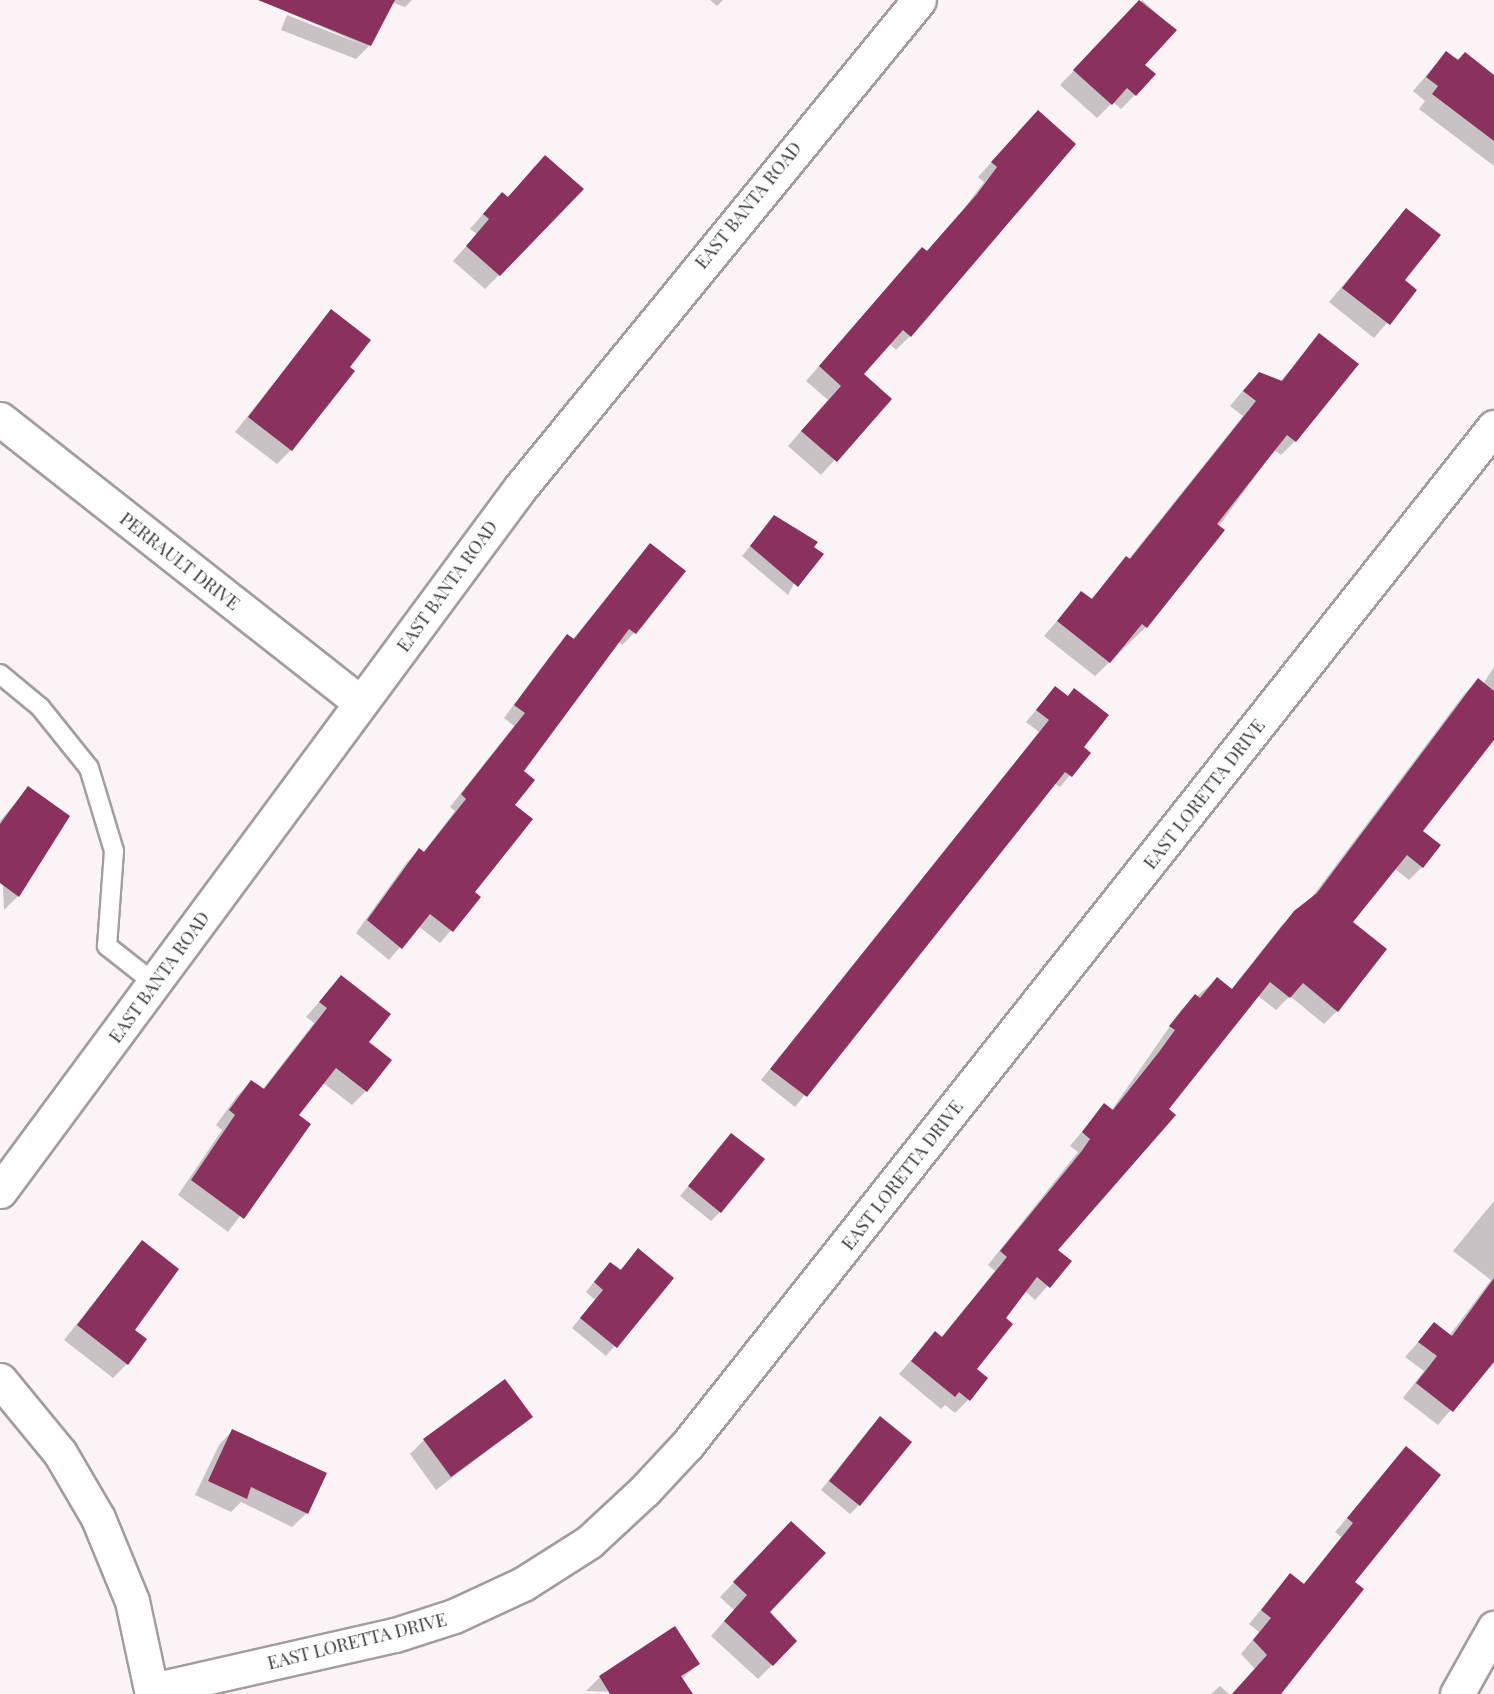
<!DOCTYPE html>
<html>
<head>
<meta charset="utf-8">
<style>
	body { margin:0 }
	#map { position:relative; width:1494px; height:1694px; overflow:hidden; background:#fbf3f6; font-family:"Playfair Display",serif }
	div>[style] { position:absolute }
	[style*='--x'] { left:calc(var(--x)*1px); top:calc(var(--y)*1px); width:calc(var(--w)*1px); rotate:calc(var(--a)*1deg) }
	.shadow>* { inset:0; background:#0003 }
	.building>* { inset:0; background:#8a325d }
	.roads { filter:drop-shadow(2px 0 #a49c9f) drop-shadow(-2px 0 #a49c9f) drop-shadow(0 2px #a49c9f) drop-shadow(0 -2px #a49c9f) }
	.lane>* { height:18px; margin:-9px; padding:0 9px; transform-origin:9px; border-radius:9px; background:#fff }
	.street>* { height:33px; margin:-16.5px; padding:0 16.5px; transform-origin:16.5px; border-radius:16.5px; background:#fff }
	.secondary>* { height:33px; margin:-16.5px; padding:0 16.5px; transform-origin:16.5px; border-radius:16.5px; background:#fff }
	span { translate:-50% -50%; white-space:nowrap; text-align:center; line-height:1.15; -webkit-text-stroke:6px #fff; paint-order:stroke }
	.street-label { font-size:18px; color:#3a3738 }
</style>
</head>
<body>
<div id="map">
	<div class="shadow">
		<div style="clip-path:polygon(293px 0,412px 0,405px 7px,391px 2px,370px 45px,356px 59px,281px 30px,287px 15px,366px 46px,288px 12px)"></div>
		<div style="clip-path:polygon(710px 0,723px 0,717px 6px)"></div>
		<div style="clip-path:polygon(1142px 0,1175px 30px,1143px 65px,1135px 95px,1121px 109px,1113px 102px,1097px 118px,1060px 85px)"></div>
		<div style="clip-path:polygon(1446px 53px,1494px 76px,1494px 166px,1419px 109px,1425px 101px,1413px 91px)"></div>
		<div style="clip-path:polygon(1024px 126px,910px 336px,896px 350px,889px 343px,861px 375px,890px 399px,821px 475px,788px 446px,828px 400px,806px 381px,908px 263px,922px 249px,926px 252px,963px 210px,984px 182px,978px 177px)"></div>
		<div style="clip-path:polygon(545px 157px,499px 275px,485px 289px,453px 261px,477px 234px,470px 229px,488px 208px,502px 194px,507px 198px)"></div>
		<div style="clip-path:polygon(1406px 210px,1403px 280px,1415px 290px,1374px 338px,1329px 302px)"></div>
		<div style="clip-path:polygon(331px 311px,291px 450px,277px 464px,235px 432px)"></div>
		<div style="clip-path:polygon(1320px 335px,1295px 441px,1281px 455px,1274px 450px,1146px 627px,1095px 676px,1044px 636px,1081px 593px,1090px 600px,1128px 560px,1243px 416px,1230px 406px,1245px 388px,1260px 373px,1280px 382px)"></div>
		<div style="clip-path:polygon(775px 516px,816px 542px,788px 595px,742px 556px)"></div>
		<div style="clip-path:polygon(650px 545px,634px 633px,622px 645px,618px 641px,522px 771px,513px 805px,473px 893px,479px 898px,440px 943px,418px 926px,389px 960px,356px 933px,407px 862px,419px 850px,423px 853px,455px 811px,450px 807px,514px 726px,504px 718px,556px 648px,568px 636px,573px 639px)"></div>
		<div style="clip-path:polygon(1494px 667px,1494px 739px,1421px 832px,1422px 867px,1409px 880px,1394px 868px,1351px 922px,1337px 1011px,1324px 1024px,1290px 996px,1276px 1010px,1257px 995px,1056px 1250px,1070px 1261px,1035px 1300px,1025px 1291px,1004px 1318px,975px 1369px,968px 1400px,955px 1413px,945px 1405px,941px 1409px,899px 1374px,935px 1333px,941px 1338px,995px 1271px,988px 1265px,1078px 1152px,1070px 1146px,1104px 1105px,1111px 1111px,1182px 1009px,1217px 979px,1231px 990px,1281px 926px,1309px 901px,1465px 693px,1478px 680px,1483px 684px)"></div>
		<div style="clip-path:polygon(1055px 688px,1067px 697px,1074px 690px,1082px 748px,1089px 753px,1060px 787px,1054px 783px,795px 1107px,761px 1080px,1039px 732px,1026px 722px)"></div>
		<div style="clip-path:polygon(28px 788px,18px 896px,4px 910px,0 821px)"></div>
		<div style="clip-path:polygon(341px 977px,366px 1043px,366px 1091px,352px 1105px,322px 1082px,297px 1115px,309px 1124px,228px 1232px,178px 1195px,222px 1130px,216px 1125px,237px 1096px,251px 1082px,262px 1090px,314px 1023px,306px 1017px)"></div>
		<div style="clip-path:polygon(731px 1135px,720px 1212px,711px 1221px,680px 1196px)"></div>
		<div style="clip-path:polygon(1494px 1201px,1494px 1359px,1438px 1425px,1403px 1398px,1424px 1371px,1405px 1357px,1434px 1324px,1449px 1336px,1491px 1280px,1453px 1251px)"></div>
		<div style="clip-path:polygon(142px 1242px,127px 1364px,113px 1378px,64px 1340px)"></div>
		<div style="clip-path:polygon(638px 1250px,672px 1278px,606px 1356px,572px 1328px,595px 1300px,586px 1292px,601px 1273px,619px 1271px)"></div>
		<div style="clip-path:polygon(531px 1417px,436px 1490px,410px 1454px,424px 1440px)"></div>
		<div style="clip-path:polygon(871px 1427px,859px 1505px,850px 1514px,821px 1490px)"></div>
		<div style="clip-path:polygon(233px 1430px,307px 1513px,292px 1527px,241px 1502px,231px 1512px,195px 1495px,219px 1445px)"></div>
		<div style="clip-path:polygon(1406px 1448px,1353px 1582px,1279px 1694px,1232px 1694px,1255px 1669px,1241px 1654px,1259px 1632px,1249px 1624px,1290px 1575px,1303px 1585px,1341px 1537px,1335px 1532px)"></div>
		<div style="clip-path:polygon(777px 1537px,768px 1612px,772px 1665px,758px 1679px,711px 1636px,734px 1610px,720px 1597px)"></div>
		<div style="clip-path:polygon(698px 1664px,682px 1679px,688px 1694px,586px 1691px,600px 1677px)"></div>
		<div style="clip-path:polygon(1220px 1686px,1229px 1694px,1211px 1694px)"></div>
	</div>
	<div class="building">
		<div style="clip-path:polygon(258px 0,395px 0,371px 46px)"></div>
		<div style="clip-path:polygon(1139px 0,1177px 30px,1145px 65px,1156px 74px,1136px 96px,1127px 88px,1112px 105px,1073px 70px)"></div>
		<div style="clip-path:polygon(1446px 51px,1458px 60px,1465px 52px,1494px 75px,1494px 141px,1432px 94px,1438px 86px,1426px 77px)"></div>
		<div style="clip-path:polygon(1038px 110px,1076px 144px,911px 337px,903px 330px,864px 374px,892px 399px,837px 462px,801px 431px,841px 386px,819px 366px,922px 247px,927px 251px,977px 194px,997px 167px,991px 162px)"></div>
		<div style="clip-path:polygon(545px 155px,584px 189px,500px 276px,466px 246px,489px 219px,483px 214px,502px 192px,508px 197px)"></div>
		<div style="clip-path:polygon(1406px 208px,1441px 235px,1405px 280px,1417px 290px,1390px 325px,1342px 288px)"></div>
		<div style="clip-path:polygon(331px 309px,371px 340px,350px 367px,355px 371px,292px 451px,248px 417px)"></div>
		<div style="clip-path:polygon(1319px 333px,1359px 364px,1296px 442px,1287px 435px,1217px 524px,1225px 530px,1147px 628px,1142px 624px,1110px 663px,1057px 621px,1081px 591px,1092px 599px,1126px 556px,1130px 559px,1256px 401px,1243px 391px,1259px 372px,1282px 381px)"></div>
		<div style="clip-path:polygon(774px 515px,818px 542px,814px 547px,824px 554px,798px 587px,750px 546px)"></div>
		<div style="clip-path:polygon(650px 543px,686px 571px,636px 634px,629px 629px,524px 771px,535px 780px,515px 805px,533px 819px,475px 892px,481px 897px,453px 932px,430px 914px,402px 949px,367px 920px,419px 848px,424px 852px,466px 799px,461px 794px,525px 713px,514px 705px,567px 634px,574px 639px)"></div>
		<div style="clip-path:polygon(1478px 678px,1494px 691px,1494px 740px,1423px 831px,1441px 845px,1423px 868px,1407px 855px,1353px 922px,1387px 949px,1338px 1012px,1303px 983px,1290px 998px,1270px 982px,1169px 1109px,1176px 1115px,1058px 1250px,1072px 1261px,1050px 1288px,1037px 1277px,1006px 1318px,1013px 1324px,977px 1369px,988px 1378px,970px 1401px,959px 1392px,955px 1397px,911px 1361px,935px 1331px,942px 1337px,1007px 1257px,1000px 1251px,1081px 1152px,1090px 1139px,1082px 1132px,1104px 1103px,1113px 1110px,1159px 1052px,1175px 1030px,1169px 1026px,1195px 994px,1200px 998px,1217px 977px,1232px 989px,1294px 911px,1317px 893px)"></div>
		<div style="clip-path:polygon(1055px 686px,1068px 696px,1074px 688px,1109px 715px,1084px 747px,1091px 753px,1072px 777px,1065px 772px,807px 1097px,770px 1069px,1049px 720px,1036px 710px)"></div>
		<div style="clip-path:polygon(28px 786px,70px 816px,19px 897px,0 883px,0 824px)"></div>
		<div style="clip-path:polygon(341px 975px,391px 1014px,369px 1042px,392px 1060px,367px 1092px,336px 1068px,299px 1115px,311px 1124px,244px 1219px,191px 1180px,235px 1115px,229px 1110px,251px 1080px,264px 1089px,327px 1008px,319px 1002px)"></div>
		<div style="clip-path:polygon(731px 1133px,765px 1159px,721px 1213px,688px 1186px)"></div>
		<div style="clip-path:polygon(142px 1240px,179px 1269px,135px 1330px,147px 1339px,128px 1365px,77px 1325px)"></div>
		<div style="clip-path:polygon(638px 1248px,674px 1278px,617px 1348px,580px 1318px,603px 1290px,594px 1282px,610px 1262px,621px 1270px)"></div>
		<div style="clip-path:polygon(1494px 1278px,1494px 1362px,1453px 1412px,1416px 1383px,1437px 1356px,1418px 1342px,1434px 1322px,1452px 1336px)"></div>
		<div style="clip-path:polygon(505px 1379px,533px 1417px,451px 1477px,423px 1439px)"></div>
		<div style="clip-path:polygon(880px 1416px,912px 1442px,860px 1506px,829px 1481px)"></div>
		<div style="clip-path:polygon(232px 1429px,327px 1473px,308px 1514px,251px 1487px,247px 1499px,208px 1481px)"></div>
		<div style="clip-path:polygon(1406px 1446px,1441px 1475px,1355px 1582px,1364px 1589px,1281px 1694px,1232px 1694px,1267px 1655px,1253px 1640px,1271px 1618px,1261px 1610px,1290px 1573px,1304px 1584px,1353px 1523px,1347px 1518px)"></div>
		<div style="clip-path:polygon(791px 1521px,826px 1553px,770px 1612px,797px 1641px,773px 1666px,724px 1621px,747px 1595px,733px 1582px)"></div>
		<div style="clip-path:polygon(675px 1626px,700px 1664px,681px 1676px,693px 1694px,610px 1694px,599px 1676px)"></div>
	</div>
	<div class="roads">
		<div class="lane">
			<div style="--x:0;--y:674;--w:52;--a:39.5"></div>
			<div style="--x:40;--y:707;--w:78;--a:51.2"></div>
			<div style="--x:89;--y:768;--w:87;--a:73.2"></div>
			<div style="--x:114;--y:851;--w:95;--a:94.2"></div>
			<div style="--x:107;--y:946;--w:60;--a:38.2"></div>
		</div>
		<div class="street">
			<div style="--x:0;--y:419;--w:459;--a:38.2"></div>
			<div style="--x:0;--y:1380;--w:94;--a:50.6"></div>
			<div style="--x:60;--y:1453;--w:75;--a:59.7"></div>
			<div style="--x:98;--y:1518;--w:90;--a:67.7"></div>
			<div style="--x:132;--y:1601;--w:95;--a:77.9"></div>
			<div style="--x:152;--y:1690;--w:249;--a:-12.8"></div>
			<div style="--x:395;--y:1635;--w:62;--a:-17.9"></div>
			<div style="--x:454;--y:1616;--w:76;--a:-24.9"></div>
			<div style="--x:523;--y:1584;--w:78;--a:-32.5"></div>
			<div style="--x:589;--y:1542;--w:76;--a:-42.9"></div>
			<div style="--x:645;--y:1490;--w:62;--a:-47"></div>
			<div style="--x:687;--y:1445;--w:1299;--a:-51.6"></div>
			<div style="--x:1457;--y:1694;--w:76;--a:-60.7"></div>
		</div>
		<div class="secondary">
			<div style="--x:0;--y:1191;--w:874;--a:-53.51"></div>
			<div style="--x:520;--y:488;--w:630;--a:-50.73"></div>
		</div>
	</div>
	<div class="street-label">
		<span style="left:748px;top:205px;rotate:-51deg">EAST BANTA ROAD</span>
		<span style="left:180px;top:561px;rotate:38deg">PERRAULT DRIVE</span>
		<span style="left:447px;top:586px;rotate:-54deg">EAST BANTA ROAD</span>
		<span style="left:1204px;top:794px;rotate:-52deg">EAST LORETTA DRIVE</span>
		<span style="left:159px;top:977px;rotate:-54deg">EAST BANTA ROAD</span>
		<span style="left:902px;top:1175px;rotate:-52deg">EAST LORETTA DRIVE</span>
		<span style="left:357px;top:1641px;rotate:-14deg">EAST LORETTA DRIVE</span>
	</div>
</div>
</body>
</html>
